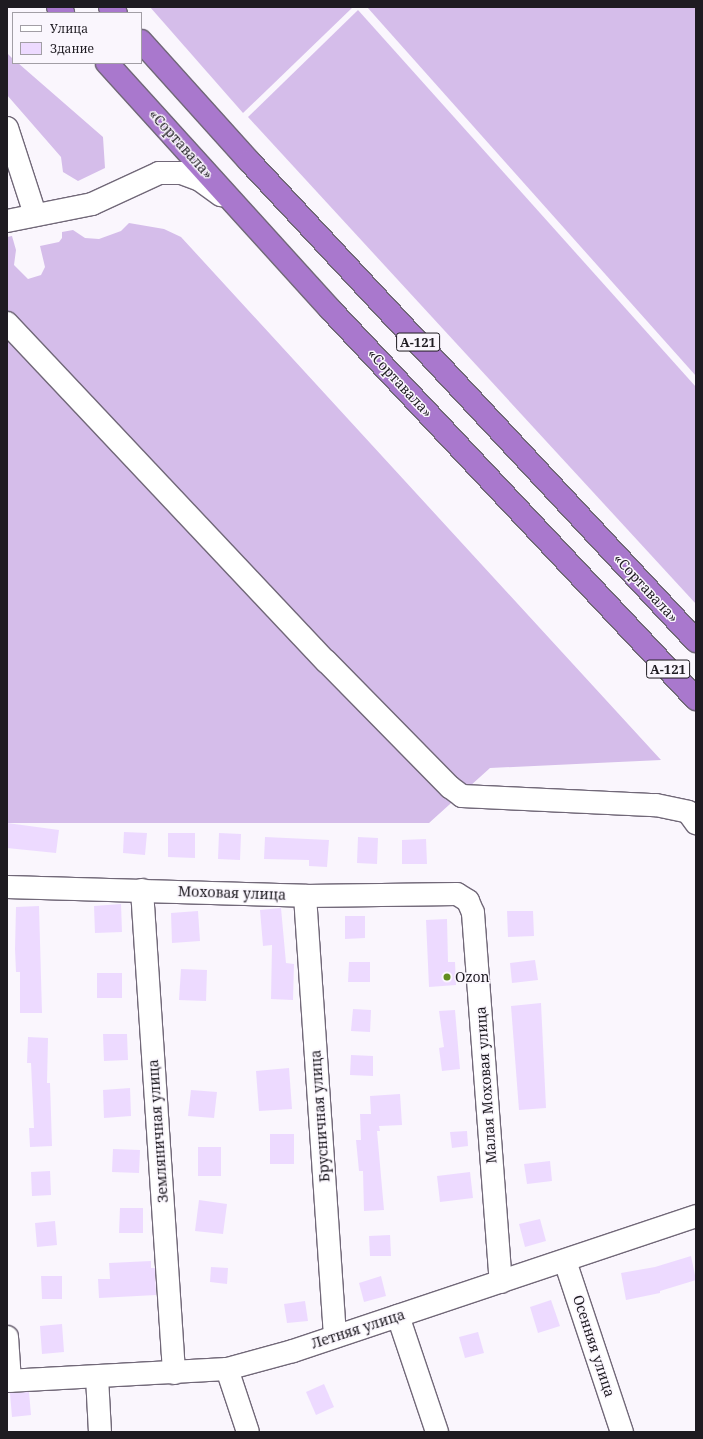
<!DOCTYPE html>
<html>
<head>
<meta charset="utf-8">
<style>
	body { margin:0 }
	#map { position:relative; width:703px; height:1439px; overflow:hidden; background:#faf6fd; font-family:"Noto Serif",serif }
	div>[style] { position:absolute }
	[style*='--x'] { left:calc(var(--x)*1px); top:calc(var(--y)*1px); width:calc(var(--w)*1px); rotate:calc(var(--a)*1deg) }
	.forest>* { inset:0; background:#d5bdea }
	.building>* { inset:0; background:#eddaff }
	.roads { filter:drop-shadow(1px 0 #716878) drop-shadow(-1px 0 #716878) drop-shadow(0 1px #716878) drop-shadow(0 -1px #716878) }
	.minor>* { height:22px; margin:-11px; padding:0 11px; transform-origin:11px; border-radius:11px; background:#fff }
	.highway>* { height:22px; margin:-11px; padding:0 11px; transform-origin:11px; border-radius:11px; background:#a978cd }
	.dots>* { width:11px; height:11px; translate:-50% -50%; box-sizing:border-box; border:2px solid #faf6fd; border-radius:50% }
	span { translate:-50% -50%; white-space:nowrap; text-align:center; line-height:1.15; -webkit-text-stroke:3px #faf6fd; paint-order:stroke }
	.shield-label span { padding:1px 3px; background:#faf6fd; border:1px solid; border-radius:3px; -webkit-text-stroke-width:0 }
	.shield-label { font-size:13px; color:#1e1b21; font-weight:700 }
	.street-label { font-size:14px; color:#1e1b21 }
	.poi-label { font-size:14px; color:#1e1b21 }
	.left { translate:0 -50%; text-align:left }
	.frame { position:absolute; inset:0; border:8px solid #1e1b21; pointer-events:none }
	.legend { position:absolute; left:12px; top:12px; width:130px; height:52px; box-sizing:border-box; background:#faf6fd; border:1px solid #a29ea5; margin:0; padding:5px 7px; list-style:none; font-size:12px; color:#1e1b21 }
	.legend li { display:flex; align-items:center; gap:8px; height:20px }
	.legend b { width:20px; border:1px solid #a29ea5 }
</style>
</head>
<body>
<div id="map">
	<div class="forest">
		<div style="clip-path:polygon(150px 7px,353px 7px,243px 113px)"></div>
		<div style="clip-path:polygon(367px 7px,696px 7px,696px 376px)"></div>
		<div style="clip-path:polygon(358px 10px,696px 387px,696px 604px,248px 117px)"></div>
		<div style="clip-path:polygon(7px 53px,13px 59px,13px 63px,18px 63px,103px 137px,105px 168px,78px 181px,63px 172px,61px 157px,7px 95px)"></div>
		<div style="clip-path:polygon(129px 223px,164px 229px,181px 237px,661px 760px,490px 768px,429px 823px,7px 823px,7px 237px,12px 236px,16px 250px,14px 265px,28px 279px,41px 275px,45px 267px,40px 246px,59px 242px,62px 238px,62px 232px,73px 230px,85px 238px,99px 239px,121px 231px)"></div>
	</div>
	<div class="building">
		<div style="clip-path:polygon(7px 823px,59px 830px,56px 853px,7px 848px)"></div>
		<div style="clip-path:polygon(124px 832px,147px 833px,145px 855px,123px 853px)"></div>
		<div style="clip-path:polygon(168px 833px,195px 833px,195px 858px,168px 857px)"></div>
		<div style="clip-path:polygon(219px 833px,241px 834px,240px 860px,218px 859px)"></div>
		<div style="clip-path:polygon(265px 837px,329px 840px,327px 867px,309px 866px,309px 860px,264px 859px)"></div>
		<div style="clip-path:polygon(358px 837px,378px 838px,377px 864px,357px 863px)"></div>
		<div style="clip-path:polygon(426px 839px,427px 864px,402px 864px,402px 840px)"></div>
		<div style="clip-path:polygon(121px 904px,122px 932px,95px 933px,94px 906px)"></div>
		<div style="clip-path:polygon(39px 906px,42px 1013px,20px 1013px,20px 972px,16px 972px,15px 949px,16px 907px)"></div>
		<div style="clip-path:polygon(281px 908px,286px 963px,294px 964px,293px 1000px,271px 999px,272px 945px,263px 946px,260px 910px)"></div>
		<div style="clip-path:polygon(198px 911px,200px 941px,172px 943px,171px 913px)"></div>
		<div style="clip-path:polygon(507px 911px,533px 911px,534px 936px,508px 937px)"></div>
		<div style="clip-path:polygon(345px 916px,365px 916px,365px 938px,345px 939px)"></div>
		<div style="clip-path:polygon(447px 919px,448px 962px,455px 962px,456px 985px,429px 987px,426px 920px)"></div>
		<div style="clip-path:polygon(535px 960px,538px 980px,512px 983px,510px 963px)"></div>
		<div style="clip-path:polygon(349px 962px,370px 962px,370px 982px,348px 982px)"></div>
		<div style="clip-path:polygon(181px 969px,207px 970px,206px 1001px,179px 1000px)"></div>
		<div style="clip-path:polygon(97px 973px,122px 973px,122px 998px,97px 998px)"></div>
		<div style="clip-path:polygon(541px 1003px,546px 1108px,519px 1110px,511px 1006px)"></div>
		<div style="clip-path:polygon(353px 1009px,371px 1010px,370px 1032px,351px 1031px)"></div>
		<div style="clip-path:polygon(455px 1010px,460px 1069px,442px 1071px,439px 1048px,444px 1047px,439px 1011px)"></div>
		<div style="clip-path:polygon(103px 1034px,127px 1034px,128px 1060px,104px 1061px)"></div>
		<div style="clip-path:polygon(28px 1037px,48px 1038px,47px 1083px,50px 1083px,52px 1146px,30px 1147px,29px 1128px,34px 1128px,31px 1063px,27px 1063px)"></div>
		<div style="clip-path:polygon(351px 1055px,373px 1056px,373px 1076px,350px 1075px)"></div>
		<div style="clip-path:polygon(289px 1068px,292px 1109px,259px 1111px,256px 1071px)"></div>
		<div style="clip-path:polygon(130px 1088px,131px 1116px,104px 1118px,103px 1090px)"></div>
		<div style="clip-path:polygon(191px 1090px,217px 1092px,214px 1118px,188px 1116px)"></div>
		<div style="clip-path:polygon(400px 1094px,402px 1125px,379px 1126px,380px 1131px,377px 1131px,384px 1210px,364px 1211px,363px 1171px,359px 1171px,356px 1140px,361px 1140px,360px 1114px,371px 1114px,370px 1096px)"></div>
		<div style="clip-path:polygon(467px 1131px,468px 1146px,452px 1148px,450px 1132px)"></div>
		<div style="clip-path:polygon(270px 1134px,294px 1134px,294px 1164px,270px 1164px)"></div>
		<div style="clip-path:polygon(198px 1147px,221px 1147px,221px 1176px,198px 1176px)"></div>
		<div style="clip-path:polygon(113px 1149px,140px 1150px,139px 1173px,112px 1172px)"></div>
		<div style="clip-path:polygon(550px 1161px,552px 1181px,527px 1184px,524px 1164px)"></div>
		<div style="clip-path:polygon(50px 1171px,51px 1195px,32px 1196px,31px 1172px)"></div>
		<div style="clip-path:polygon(470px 1172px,473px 1198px,440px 1202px,437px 1176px)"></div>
		<div style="clip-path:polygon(199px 1200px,227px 1204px,223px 1234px,195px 1231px)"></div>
		<div style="clip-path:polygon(120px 1208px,143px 1208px,143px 1233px,119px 1233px)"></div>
		<div style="clip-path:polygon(540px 1219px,546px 1241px,525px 1247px,519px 1224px)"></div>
		<div style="clip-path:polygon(55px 1221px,57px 1245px,37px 1247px,35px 1223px)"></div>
		<div style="clip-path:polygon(390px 1235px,391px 1256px,370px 1256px,369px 1236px)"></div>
		<div style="clip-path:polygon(691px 1256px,696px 1280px,660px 1291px,660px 1293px,626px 1300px,621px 1273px,655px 1267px)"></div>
		<div style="clip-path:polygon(151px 1261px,151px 1268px,155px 1268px,156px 1295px,99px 1298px,98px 1279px,110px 1279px,109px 1263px)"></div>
		<div style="clip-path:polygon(211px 1267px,228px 1268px,227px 1284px,210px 1282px)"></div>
		<div style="clip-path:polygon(41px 1276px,62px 1276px,62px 1299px,42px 1299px)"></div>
		<div style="clip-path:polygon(381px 1276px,386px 1296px,364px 1302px,359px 1283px)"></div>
		<div style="clip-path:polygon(551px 1300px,560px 1326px,538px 1333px,530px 1307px)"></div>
		<div style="clip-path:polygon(305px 1301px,308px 1321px,287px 1323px,284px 1304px)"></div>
		<div style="clip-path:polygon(62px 1324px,64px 1352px,42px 1354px,40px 1326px)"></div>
		<div style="clip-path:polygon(478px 1332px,484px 1353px,465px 1358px,459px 1337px)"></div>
		<div style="clip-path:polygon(324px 1384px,334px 1407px,316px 1415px,306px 1392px)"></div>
		<div style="clip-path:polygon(29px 1392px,31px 1415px,12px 1417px,10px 1393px)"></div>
	</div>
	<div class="roads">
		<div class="minor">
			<div style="--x:7;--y:128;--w:90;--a:72"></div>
			<div style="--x:7;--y:221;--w:87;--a:-11.3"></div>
			<div style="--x:92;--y:204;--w:74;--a:-24.8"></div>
			<div style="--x:159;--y:173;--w:22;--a:0"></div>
			<div style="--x:181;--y:173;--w:20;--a:20"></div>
			<div style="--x:200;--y:180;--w:26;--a:36"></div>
			<div style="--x:7;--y:323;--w:465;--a:46.7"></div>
			<div style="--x:326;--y:661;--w:177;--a:45.5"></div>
			<div style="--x:450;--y:787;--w:15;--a:37"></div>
			<div style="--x:462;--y:796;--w:194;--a:2.7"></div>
			<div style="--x:656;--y:805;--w:33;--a:12"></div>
			<div style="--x:688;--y:812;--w:14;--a:54"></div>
			<div style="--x:7;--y:887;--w:298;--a:1.7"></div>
			<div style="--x:305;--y:896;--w:152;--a:-0.8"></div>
			<div style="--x:457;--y:894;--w:13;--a:32"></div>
			<div style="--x:468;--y:901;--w:13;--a:67"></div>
			<div style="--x:473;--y:913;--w:370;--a:85.7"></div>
			<div style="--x:142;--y:890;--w:484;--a:86.2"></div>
			<div style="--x:305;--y:896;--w:441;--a:86.1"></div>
			<div style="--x:565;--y:1261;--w:180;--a:71.6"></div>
			<div style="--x:398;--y:1316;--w:122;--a:71.4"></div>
			<div style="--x:7;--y:1337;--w:44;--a:86.1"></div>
			<div style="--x:227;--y:1369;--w:66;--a:71.6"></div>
			<div style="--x:97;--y:1377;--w:55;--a:86.9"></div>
			<div style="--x:7;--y:1381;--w:220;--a:-3.1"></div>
			<div style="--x:227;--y:1369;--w:68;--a:-15.3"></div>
			<div style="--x:293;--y:1351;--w:425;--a:-18.5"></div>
		</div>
		<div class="highway">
			<div style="--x:58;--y:7;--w:8;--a:50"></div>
			<div style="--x:110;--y:7;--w:8;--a:45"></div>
			<div style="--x:141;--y:41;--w:161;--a:48"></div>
			<div style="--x:249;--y:161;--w:656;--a:47.04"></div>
			<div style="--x:107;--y:63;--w:332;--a:47.8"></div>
			<div style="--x:330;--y:309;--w:535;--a:46.82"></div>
		</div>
	</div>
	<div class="dots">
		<div style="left:447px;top:977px;background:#628d1f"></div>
	</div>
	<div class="shield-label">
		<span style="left:418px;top:342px">А-121</span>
		<span style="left:668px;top:669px">А-121</span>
	</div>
	<div class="street-label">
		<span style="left:181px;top:144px;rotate:48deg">«Сортавала»</span>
		<span style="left:400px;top:383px;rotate:47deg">«Сортавала»</span>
		<span style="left:646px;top:588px;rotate:47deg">«Сортавала»</span>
		<span style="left:232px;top:893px;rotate:2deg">Моховая улица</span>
		<span style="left:486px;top:1085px;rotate:-94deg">Малая Моховая улица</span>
		<span style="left:320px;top:1116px;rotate:-94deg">Брусничная улица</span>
		<span style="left:158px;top:1131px;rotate:-94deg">Земляничная улица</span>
		<span style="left:358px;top:1329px;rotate:-18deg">Летняя улица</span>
		<span style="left:594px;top:1346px;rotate:72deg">Осенняя улица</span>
	</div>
	<div class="poi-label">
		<span class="left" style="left:455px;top:977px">Ozon</span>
	</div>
	<div class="frame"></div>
	<ul class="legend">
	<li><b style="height:5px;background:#fff"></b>Улица</li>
	<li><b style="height:11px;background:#eddaff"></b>Здание</li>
	</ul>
</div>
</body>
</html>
